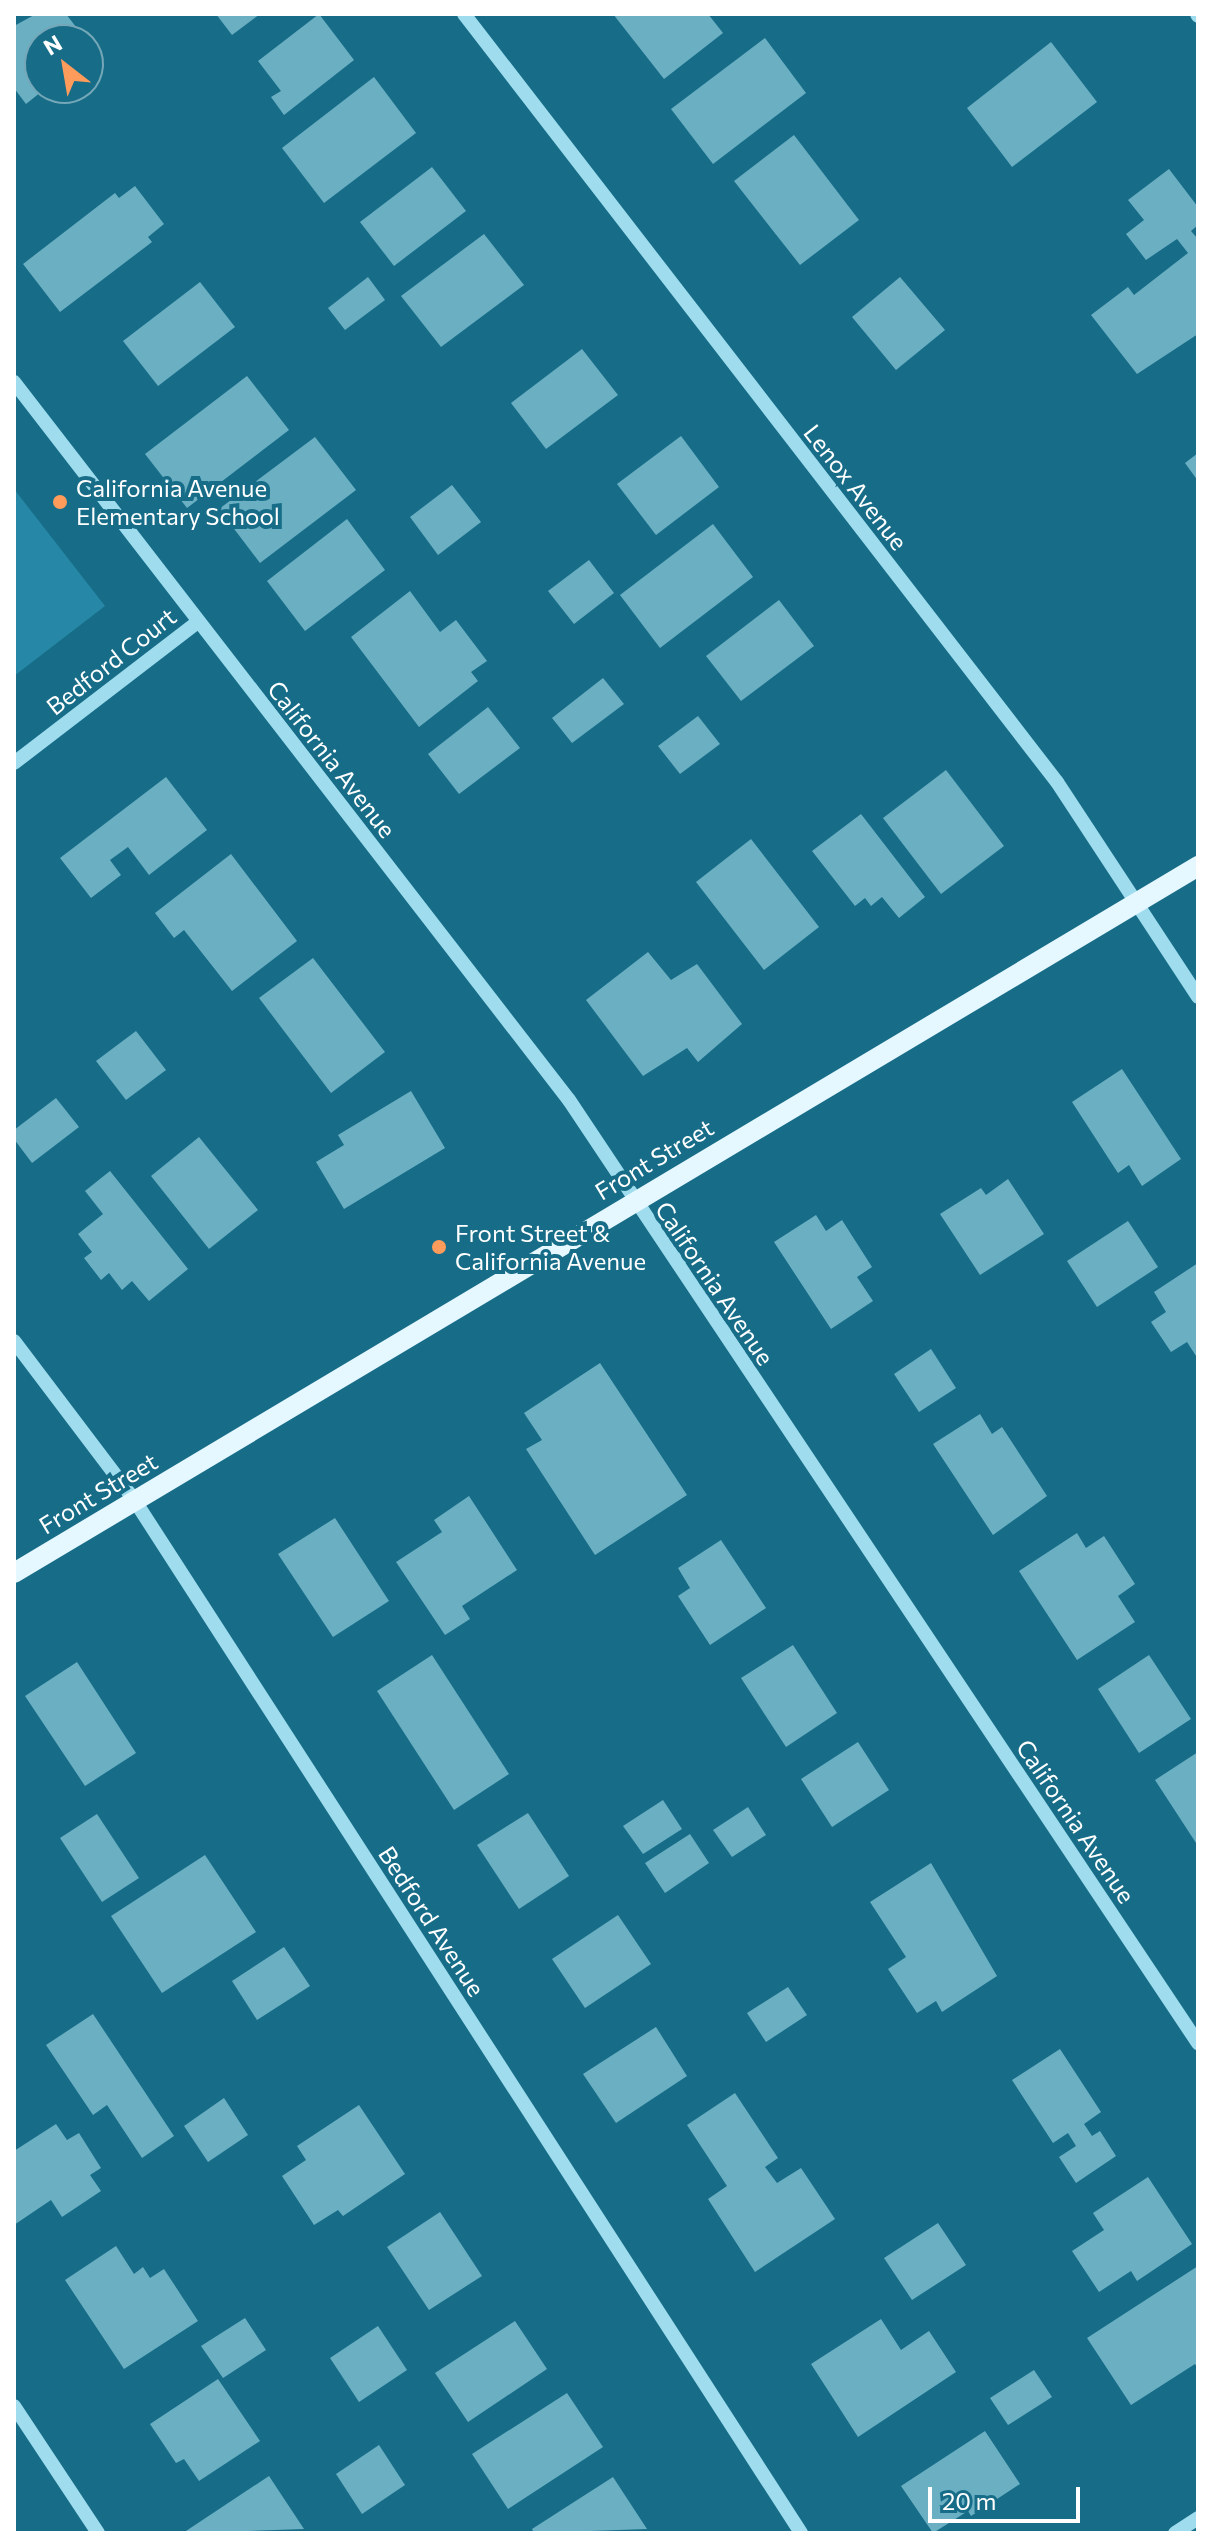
<!DOCTYPE html>
<html>
<head>
<meta charset="utf-8">
<style>
	body { margin:0 }
	#map { position:relative; width:1212px; height:2547px; overflow:hidden; background:#176d88; font-family:Commissioner,sans-serif }
	div>[style] { position:absolute }
	[style*='--x'] { left:calc(var(--x)*1px); top:calc(var(--y)*1px); width:calc(var(--w)*1px); rotate:calc(var(--a)*1deg) }
	.green>* { inset:0; background:#2688a6 }
	.building>* { inset:0; background:#6bafc3 }
	.minor>* { height:14px; margin:-7px; padding:0 7px; transform-origin:7px; border-radius:7px; background:#9edcee }
	.major>* { height:20px; margin:-10px; padding:0 10px; transform-origin:10px; border-radius:10px; background:#e5f7ff }
	.dots>* { width:22px; height:22px; translate:-50% -50%; box-sizing:border-box; border:4px solid #176d88; border-radius:50% }
	span { translate:-50% -50%; white-space:nowrap; text-align:center; line-height:1.15; -webkit-text-stroke:8px #176d88; paint-order:stroke }
	.street-label { font-size:24px; color:#fff }
	.poi-label { font-size:24px; color:#fff }
	.left { translate:0 -50%; text-align:left }
	.frame { position:absolute; inset:0; border:16px solid #fff; pointer-events:none }
	.north { position:absolute; left:24px; top:24px; width:80px; height:80px; box-sizing:border-box; background:#176d88; border:2px solid #74a7b8; border-radius:50%; rotate:329deg; font-size:22px; font-weight:700; line-height:32px; text-align:center; color:#fff }
	.north::after { content:''; display:block; margin:auto; width:28px; height:36px; background:#ff9b5b; clip-path:polygon(50% 0,100% 100%,50% 72%,0 100%) }
	.scale { position:absolute; left:928px; top:2487px; width:152px; height:36px; box-sizing:border-box; border:4px solid #fff; border-top:0; padding-left:10px; font-size:24px; line-height:28px; white-space:nowrap; color:#fff; -webkit-text-stroke:6px #176d88; paint-order:stroke }
</style>
</head>
<body>
<div id="map">
	<div class="green">
		<div style="clip-path:polygon(14px 489px,105px 606px,14px 676px)"></div>
	</div>
	<div class="building">
		<div style="clip-path:polygon(36px 14px,66px 14px,86px 40px,40px 40px,40px 88px,46px 88px,26px 104px,14px 88px,14px 26px)"></div>
		<div style="clip-path:polygon(216px 14px,260px 14px,232px 35px)"></div>
		<div style="clip-path:polygon(319px 14px,354px 60px,284px 115px,271px 97px,281px 91px,258px 61px)"></div>
		<div style="clip-path:polygon(613px 14px,708px 14px,723px 33px,664px 79px)"></div>
		<div style="clip-path:polygon(765px 38px,806px 93px,713px 164px,671px 109px)"></div>
		<div style="clip-path:polygon(1051px 42px,1097px 102px,1012px 167px,967px 108px)"></div>
		<div style="clip-path:polygon(374px 77px,416px 133px,324px 203px,282px 148px)"></div>
		<div style="clip-path:polygon(794px 135px,859px 220px,800px 265px,734px 181px)"></div>
		<div style="clip-path:polygon(432px 167px,466px 211px,394px 266px,360px 222px)"></div>
		<div style="clip-path:polygon(1169px 169px,1198px 207px,1198px 225px,1191px 231px,1198px 239px,1198px 334px,1137px 374px,1091px 315px,1128px 287px,1134px 295px,1188px 253px,1177px 239px,1146px 260px,1126px 234px,1144px 220px,1128px 200px)"></div>
		<div style="clip-path:polygon(135px 186px,164px 224px,148px 237px,152px 242px,60px 312px,23px 264px,115px 193px,119px 198px)"></div>
		<div style="clip-path:polygon(484px 234px,524px 285px,441px 347px,401px 296px)"></div>
		<div style="clip-path:polygon(368px 277px,385px 300px,345px 330px,328px 308px)"></div>
		<div style="clip-path:polygon(900px 277px,945px 330px,896px 370px,852px 317px)"></div>
		<div style="clip-path:polygon(200px 282px,235px 327px,158px 386px,123px 341px)"></div>
		<div style="clip-path:polygon(582px 349px,618px 395px,546px 449px,511px 403px)"></div>
		<div style="clip-path:polygon(247px 376px,289px 430px,187px 508px,145px 454px)"></div>
		<div style="clip-path:polygon(681px 436px,719px 487px,656px 535px,617px 484px)"></div>
		<div style="clip-path:polygon(315px 437px,356px 490px,260px 563px,219px 509px)"></div>
		<div style="clip-path:polygon(1198px 453px,1198px 481px,1185px 463px)"></div>
		<div style="clip-path:polygon(452px 485px,481px 522px,438px 555px,410px 517px)"></div>
		<div style="clip-path:polygon(347px 519px,385px 570px,305px 631px,267px 581px)"></div>
		<div style="clip-path:polygon(713px 524px,753px 577px,660px 648px,620px 595px)"></div>
		<div style="clip-path:polygon(589px 560px,614px 593px,574px 624px,548px 591px)"></div>
		<div style="clip-path:polygon(410px 591px,440px 632px,456px 620px,487px 661px,471px 672px,478px 681px,419px 727px,351px 637px)"></div>
		<div style="clip-path:polygon(779px 600px,814px 646px,741px 701px,706px 656px)"></div>
		<div style="clip-path:polygon(603px 678px,624px 704px,572px 743px,552px 718px)"></div>
		<div style="clip-path:polygon(488px 707px,520px 748px,459px 794px,428px 754px)"></div>
		<div style="clip-path:polygon(698px 716px,720px 744px,680px 774px,658px 746px)"></div>
		<div style="clip-path:polygon(946px 770px,1004px 846px,941px 894px,883px 818px)"></div>
		<div style="clip-path:polygon(166px 777px,207px 830px,149px 875px,128px 847px,110px 860px,121px 875px,91px 898px,60px 858px)"></div>
		<div style="clip-path:polygon(861px 814px,925px 897px,899px 918px,882px 897px,871px 906px,865px 898px,855px 906px,812px 851px)"></div>
		<div style="clip-path:polygon(751px 839px,819px 927px,764px 970px,696px 882px)"></div>
		<div style="clip-path:polygon(231px 854px,297px 941px,232px 991px,184px 930px,174px 938px,155px 913px)"></div>
		<div style="clip-path:polygon(648px 952px,671px 980px,697px 964px,742px 1024px,698px 1062px,687px 1048px,643px 1076px,586px 1000px)"></div>
		<div style="clip-path:polygon(313px 958px,385px 1052px,331px 1093px,259px 998px)"></div>
		<div style="clip-path:polygon(136px 1031px,166px 1070px,126px 1100px,96px 1061px)"></div>
		<div style="clip-path:polygon(1122px 1069px,1181px 1159px,1142px 1186px,1129px 1165px,1118px 1173px,1072px 1102px)"></div>
		<div style="clip-path:polygon(411px 1091px,445px 1148px,344px 1209px,316px 1162px,344px 1145px,338px 1135px)"></div>
		<div style="clip-path:polygon(56px 1098px,79px 1127px,32px 1163px,14px 1139px,14px 1130px)"></div>
		<div style="clip-path:polygon(199px 1137px,258px 1210px,209px 1249px,151px 1176px)"></div>
		<div style="clip-path:polygon(110px 1171px,188px 1269px,149px 1301px,132px 1281px,122px 1290px,109px 1273px,101px 1280px,84px 1258px,92px 1252px,78px 1234px,103px 1214px,85px 1191px)"></div>
		<div style="clip-path:polygon(1008px 1179px,1044px 1234px,980px 1275px,940px 1214px,981px 1188px,986px 1195px)"></div>
		<div style="clip-path:polygon(816px 1215px,826px 1231px,842px 1220px,872px 1267px,857px 1277px,873px 1301px,831px 1329px,774px 1242px)"></div>
		<div style="clip-path:polygon(1128px 1221px,1158px 1267px,1097px 1307px,1067px 1261px)"></div>
		<div style="clip-path:polygon(1198px 1263px,1198px 1359px,1187px 1342px,1171px 1352px,1151px 1322px,1166px 1312px,1154px 1292px)"></div>
		<div style="clip-path:polygon(931px 1349px,956px 1388px,919px 1412px,894px 1374px)"></div>
		<div style="clip-path:polygon(600px 1363px,687px 1495px,595px 1555px,526px 1449px,542px 1440px,524px 1413px)"></div>
		<div style="clip-path:polygon(980px 1414px,992px 1434px,1002px 1427px,1047px 1496px,993px 1535px,933px 1444px)"></div>
		<div style="clip-path:polygon(469px 1496px,517px 1570px,462px 1606px,470px 1619px,445px 1635px,396px 1562px,442px 1532px,434px 1520px)"></div>
		<div style="clip-path:polygon(335px 1518px,389px 1601px,333px 1637px,278px 1554px)"></div>
		<div style="clip-path:polygon(1077px 1533px,1086px 1548px,1104px 1536px,1135px 1584px,1118px 1596px,1135px 1622px,1077px 1660px,1019px 1571px)"></div>
		<div style="clip-path:polygon(721px 1540px,766px 1608px,710px 1645px,678px 1596px,690px 1588px,678px 1568px)"></div>
		<div style="clip-path:polygon(793px 1645px,837px 1713px,786px 1747px,741px 1678px)"></div>
		<div style="clip-path:polygon(432px 1655px,509px 1774px,454px 1810px,377px 1691px)"></div>
		<div style="clip-path:polygon(1149px 1655px,1191px 1719px,1139px 1753px,1098px 1689px)"></div>
		<div style="clip-path:polygon(77px 1662px,136px 1753px,85px 1786px,25px 1696px)"></div>
		<div style="clip-path:polygon(858px 1742px,889px 1790px,832px 1827px,801px 1779px)"></div>
		<div style="clip-path:polygon(1198px 1752px,1198px 1846px,1155px 1780px)"></div>
		<div style="clip-path:polygon(663px 1800px,682px 1829px,643px 1854px,623px 1826px)"></div>
		<div style="clip-path:polygon(748px 1807px,766px 1835px,732px 1857px,713px 1830px)"></div>
		<div style="clip-path:polygon(528px 1813px,569px 1876px,519px 1909px,477px 1845px)"></div>
		<div style="clip-path:polygon(97px 1814px,139px 1878px,102px 1902px,60px 1838px)"></div>
		<div style="clip-path:polygon(690px 1834px,709px 1863px,665px 1893px,645px 1863px)"></div>
		<div style="clip-path:polygon(205px 1855px,256px 1932px,162px 1993px,111px 1916px)"></div>
		<div style="clip-path:polygon(931px 1863px,997px 1976px,942px 2012px,936px 2001px,917px 2013px,888px 1969px,906px 1957px,870px 1902px)"></div>
		<div style="clip-path:polygon(618px 1915px,651px 1964px,585px 2008px,552px 1959px)"></div>
		<div style="clip-path:polygon(284px 1947px,310px 1986px,257px 2020px,232px 1981px)"></div>
		<div style="clip-path:polygon(788px 1987px,807px 2015px,766px 2042px,747px 2013px)"></div>
		<div style="clip-path:polygon(93px 2014px,174px 2136px,142px 2158px,107px 2105px,93px 2115px,46px 2045px)"></div>
		<div style="clip-path:polygon(656px 2027px,687px 2076px,616px 2123px,583px 2074px)"></div>
		<div style="clip-path:polygon(1060px 2049px,1101px 2112px,1084px 2124px,1092px 2136px,1100px 2131px,1116px 2156px,1076px 2183px,1059px 2157px,1076px 2146px,1068px 2133px,1053px 2143px,1012px 2080px)"></div>
		<div style="clip-path:polygon(735px 2093px,778px 2158px,765px 2167px,777px 2183px,801px 2168px,835px 2219px,755px 2272px,708px 2199px,727px 2186px,687px 2125px)"></div>
		<div style="clip-path:polygon(224px 2098px,248px 2135px,208px 2162px,184px 2126px)"></div>
		<div style="clip-path:polygon(359px 2105px,405px 2174px,343px 2216px,338px 2210px,314px 2225px,282px 2176px,306px 2160px,297px 2146px)"></div>
		<div style="clip-path:polygon(56px 2124px,67px 2140px,79px 2133px,101px 2168px,90px 2175px,101px 2191px,62px 2217px,51px 2200px,14px 2225px,14px 2151px)"></div>
		<div style="clip-path:polygon(1148px 2177px,1192px 2244px,1137px 2281px,1131px 2271px,1099px 2292px,1072px 2251px,1104px 2230px,1093px 2213px)"></div>
		<div style="clip-path:polygon(440px 2212px,482px 2276px,429px 2310px,387px 2247px)"></div>
		<div style="clip-path:polygon(938px 2223px,966px 2265px,912px 2300px,884px 2258px)"></div>
		<div style="clip-path:polygon(116px 2246px,134px 2274px,143px 2267px,150px 2278px,164px 2269px,198px 2321px,124px 2369px,65px 2280px)"></div>
		<div style="clip-path:polygon(1198px 2266px,1198px 2369px,1195px 2364px,1131px 2405px,1087px 2338px)"></div>
		<div style="clip-path:polygon(245px 2318px,266px 2350px,223px 2378px,201px 2346px)"></div>
		<div style="clip-path:polygon(881px 2319px,901px 2350px,929px 2331px,956px 2372px,858px 2437px,811px 2364px)"></div>
		<div style="clip-path:polygon(515px 2321px,547px 2369px,468px 2422px,435px 2373px)"></div>
		<div style="clip-path:polygon(378px 2326px,407px 2370px,359px 2402px,330px 2358px)"></div>
		<div style="clip-path:polygon(1034px 2370px,1052px 2397px,1008px 2425px,990px 2398px)"></div>
		<div style="clip-path:polygon(218px 2379px,260px 2441px,199px 2481px,184px 2459px,176px 2463px,150px 2424px)"></div>
		<div style="clip-path:polygon(567px 2393px,603px 2447px,508px 2509px,472px 2454px)"></div>
		<div style="clip-path:polygon(985px 2431px,1020px 2484px,971px 2516px,968px 2511px,933px 2533px,901px 2486px)"></div>
		<div style="clip-path:polygon(379px 2445px,405px 2485px,362px 2514px,336px 2474px)"></div>
		<div style="clip-path:polygon(269px 2476px,304px 2529px,187px 2533px,186px 2531px)"></div>
		<div style="clip-path:polygon(613px 2477px,647px 2529px,534px 2533px,532px 2529px)"></div>
	</div>
	<div class="minor">
		<div style="--x:464;--y:14;--w:970;--a:52.33"></div>
		<div style="--x:1057;--y:782;--w:257;--a:56.7"></div>
		<div style="--x:1197;--y:14;--w:2;--a:63"></div>
		<div style="--x:14;--y:382;--w:907;--a:52.3"></div>
		<div style="--x:569;--y:1100;--w:1134;--a:56.3"></div>
		<div style="--x:14;--y:763;--w:232;--a:-37.5"></div>
		<div style="--x:14;--y:1341;--w:201;--a:52.9"></div>
		<div style="--x:135;--y:1501;--w:1228;--a:57.16"></div>
		<div style="--x:14;--y:2406;--w:152;--a:56.5"></div>
		<div style="--x:1175;--y:2533;--w:27;--a:-33"></div>
	</div>
	<div class="major">
		<div style="--x:14;--y:1573;--w:1379;--a:-30.84"></div>
	</div>
	<div class="dots">
		<div style="left:60px;top:502px;background:#ff9b5b"></div>
		<div style="left:439px;top:1247px;background:#ff9b5b"></div>
	</div>
	<div class="street-label">
		<span style="left:856px;top:487px;rotate:52deg">Lenox Avenue</span>
		<span style="left:111px;top:661px;rotate:-38deg">Bedford Court</span>
		<span style="left:332px;top:759px;rotate:52deg">California Avenue</span>
		<span style="left:654px;top:1159px;rotate:-31deg">Front Street</span>
		<span style="left:715px;top:1283px;rotate:56deg">California Avenue</span>
		<span style="left:98px;top:1493px;rotate:-31deg">Front Street</span>
		<span style="left:1076px;top:1821px;rotate:56deg">California Avenue</span>
		<span style="left:432px;top:1921px;rotate:57deg">Bedford Avenue</span>
	</div>
	<div class="poi-label">
		<span class="left" style="left:76px;top:502px">California Avenue<br>Elementary School</span>
		<span class="left" style="left:455px;top:1247px">Front Street &amp;<br>California Avenue</span>
	</div>
	<div class="frame"></div>
	<div class="north">N</div>
	<div class="scale">20 m</div>
</div>
</body>
</html>
